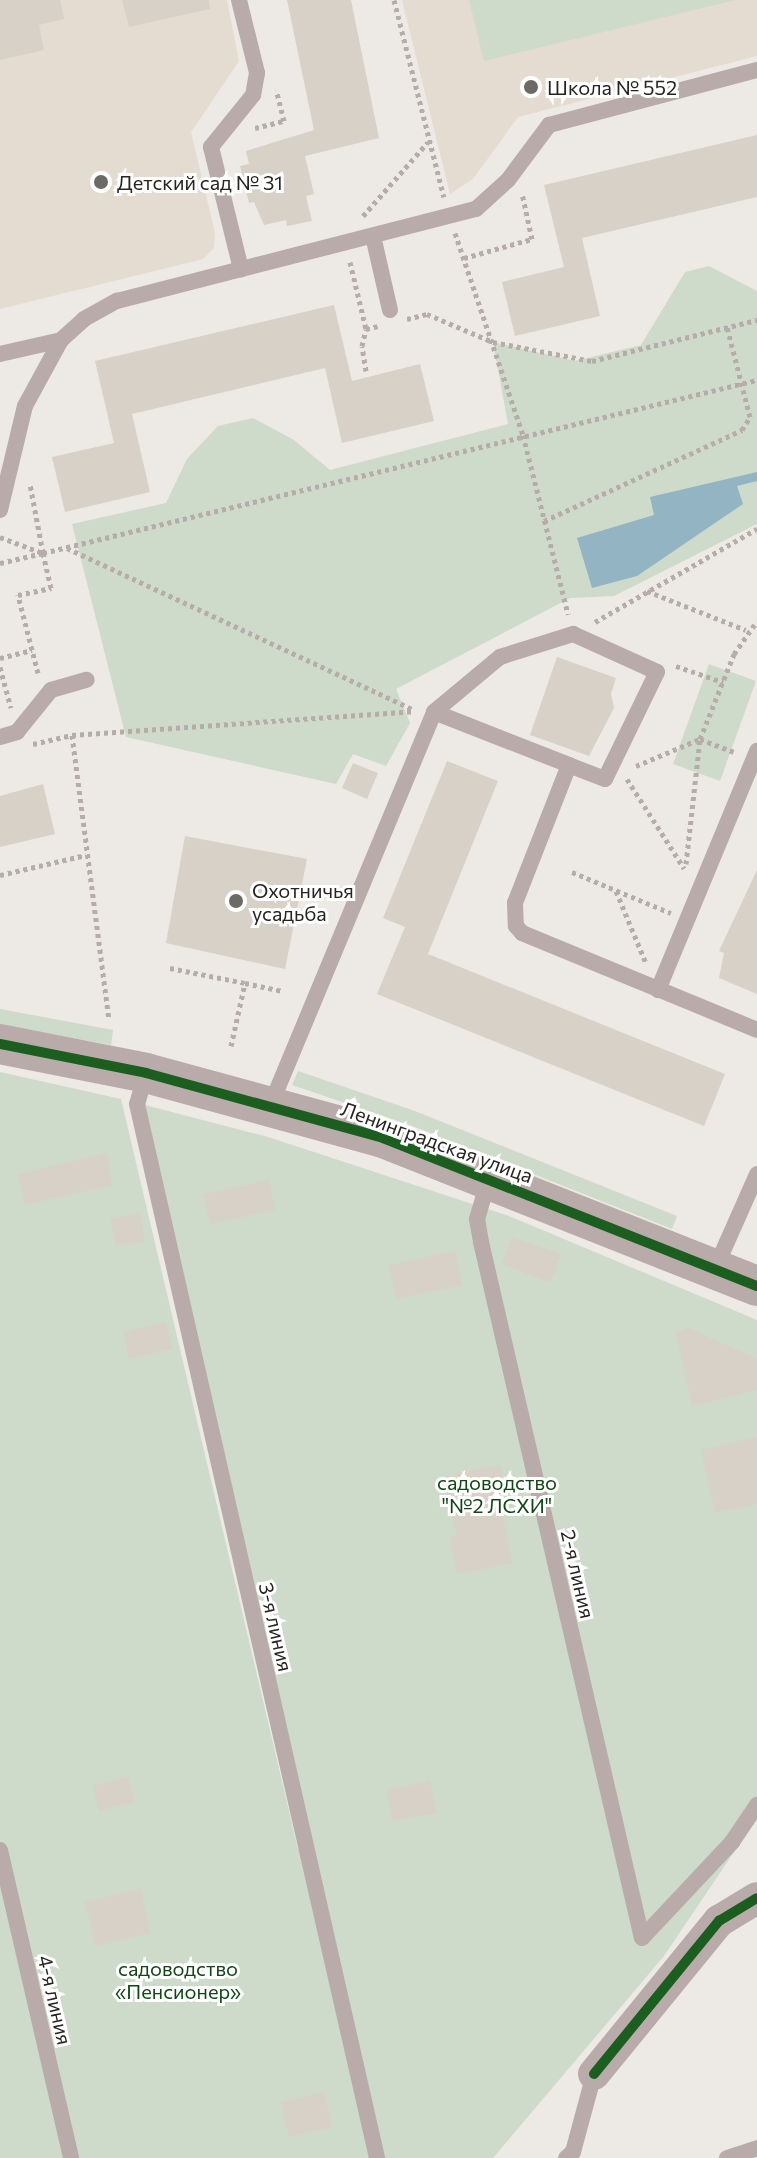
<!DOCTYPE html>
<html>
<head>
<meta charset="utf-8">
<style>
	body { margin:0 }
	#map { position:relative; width:757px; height:2158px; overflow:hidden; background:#ede9e4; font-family:Commissioner,sans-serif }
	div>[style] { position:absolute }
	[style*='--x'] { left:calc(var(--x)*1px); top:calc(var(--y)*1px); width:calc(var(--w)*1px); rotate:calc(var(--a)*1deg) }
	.built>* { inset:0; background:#e4dcd1 }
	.green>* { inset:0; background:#cedaca }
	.water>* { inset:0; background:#93b4c2 }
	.building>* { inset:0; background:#d8d1c8 }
	.path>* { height:5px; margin-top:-2.5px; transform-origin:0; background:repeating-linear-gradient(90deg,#b6adab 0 4px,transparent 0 8px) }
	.service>* { height:16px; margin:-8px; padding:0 8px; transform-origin:8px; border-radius:8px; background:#b9aba9 }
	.minor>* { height:32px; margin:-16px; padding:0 16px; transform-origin:16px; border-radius:16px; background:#b9aba9 }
	.tertiary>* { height:40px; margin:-20px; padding:0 20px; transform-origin:20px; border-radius:20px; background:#b9aba9 }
	.cycleway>* { height:10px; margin:-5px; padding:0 5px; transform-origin:5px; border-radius:5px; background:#1b5e20 }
	.dots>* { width:22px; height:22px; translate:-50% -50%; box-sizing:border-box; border:4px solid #fff; border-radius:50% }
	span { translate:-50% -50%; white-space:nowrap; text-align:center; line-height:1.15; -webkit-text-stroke:6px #fff; paint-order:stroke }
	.poi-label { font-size:20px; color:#272521 }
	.left { translate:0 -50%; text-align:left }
	.street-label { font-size:20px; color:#272521 }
	.park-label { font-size:20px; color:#144517 }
</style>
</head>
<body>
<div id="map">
	<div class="built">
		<div style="clip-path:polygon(0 0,227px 0,239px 61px,191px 132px,215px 233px,214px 248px,203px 259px,0 309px)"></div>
		<div style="clip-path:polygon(402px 0,757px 0,757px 56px,518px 117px,473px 179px,450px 194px)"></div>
	</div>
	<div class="green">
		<div style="clip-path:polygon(469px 0,735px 0,484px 61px)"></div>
		<div style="clip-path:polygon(709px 266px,757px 291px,757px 524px,614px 596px,570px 598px,396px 689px,410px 723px,386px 766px,353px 754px,336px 784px,126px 737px,72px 524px,166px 503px,187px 459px,218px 426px,253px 418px,294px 440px,330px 470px,508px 424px,493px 342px,575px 361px,641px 345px,685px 272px)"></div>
		<div style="clip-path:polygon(709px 664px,756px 681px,720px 781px,673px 764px)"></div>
		<div style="clip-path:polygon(0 1009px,113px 1030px,111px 1045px,0 1025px)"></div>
		<div style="clip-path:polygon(298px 1071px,415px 1111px,677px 1216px,672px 1229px,410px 1125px,292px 1085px)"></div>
		<div style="clip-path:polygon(0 1072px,121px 1099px,298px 1849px,310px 1846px,145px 1105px,268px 1137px,509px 1216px,757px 1320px,757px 1818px,664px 1956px,493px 2158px,0 2158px)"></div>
	</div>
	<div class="water">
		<div style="clip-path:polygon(757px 472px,757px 481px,737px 486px,743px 504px,637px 576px,592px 588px,577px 538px,654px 515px,650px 497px)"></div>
	</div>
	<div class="building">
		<div style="clip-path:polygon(0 0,60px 0,64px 19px,39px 25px,44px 50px,0 60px)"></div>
		<div style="clip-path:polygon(122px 0,209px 0,210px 9px,129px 27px)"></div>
		<div style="clip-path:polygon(287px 0,351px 0,379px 138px,305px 156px,314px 194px,306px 196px,312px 221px,287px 226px,286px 220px,264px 225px,254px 202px,249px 203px,240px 166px,249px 164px,246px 151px,314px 130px)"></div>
		<div style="clip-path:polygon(757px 135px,757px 197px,582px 238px,600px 316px,515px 336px,502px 282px,564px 267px,544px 185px)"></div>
		<div style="clip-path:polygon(334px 305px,352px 381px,420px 364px,434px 421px,342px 443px,325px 368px,132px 414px,150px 492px,65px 512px,52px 457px,114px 443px,95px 361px)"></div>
		<div style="clip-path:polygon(557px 657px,616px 678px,611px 694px,614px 708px,589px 756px,530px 735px)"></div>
		<div style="clip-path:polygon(447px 761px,498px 781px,428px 954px,725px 1074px,704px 1126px,377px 994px,405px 927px,383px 918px)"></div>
		<div style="clip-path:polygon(353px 763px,378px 773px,367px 799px,342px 788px)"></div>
		<div style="clip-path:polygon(43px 784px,55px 834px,0 847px,0 796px)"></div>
		<div style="clip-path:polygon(185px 836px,307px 859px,285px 969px,166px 943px)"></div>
		<div style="clip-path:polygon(757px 870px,757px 994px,719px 978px,724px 953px,719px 951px)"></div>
		<div style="clip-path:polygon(107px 1153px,112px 1185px,25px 1205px,18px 1174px)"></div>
		<div style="clip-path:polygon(269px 1180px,275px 1210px,210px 1224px,203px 1194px)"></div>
		<div style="clip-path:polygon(140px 1213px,145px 1241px,116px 1246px,110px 1219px)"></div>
		<div style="clip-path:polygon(512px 1237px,561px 1254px,551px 1283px,502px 1264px)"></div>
		<div style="clip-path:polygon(455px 1251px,462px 1285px,396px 1299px,389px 1265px)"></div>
		<div style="clip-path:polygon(166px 1322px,172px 1349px,129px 1359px,123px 1332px)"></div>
		<div style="clip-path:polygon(689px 1328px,757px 1359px,757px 1390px,692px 1406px,676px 1332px)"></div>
		<div style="clip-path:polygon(757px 1437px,757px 1504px,715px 1513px,701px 1450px)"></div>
		<div style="clip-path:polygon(500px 1465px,507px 1500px,500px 1502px,512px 1563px,457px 1574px,450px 1537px,457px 1536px,443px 1477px)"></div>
		<div style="clip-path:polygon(128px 1777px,135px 1802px,99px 1811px,93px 1786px)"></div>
		<div style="clip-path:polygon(430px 1781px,437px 1813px,393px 1821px,387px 1790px)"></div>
		<div style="clip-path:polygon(141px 1889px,150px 1933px,96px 1946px,85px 1902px)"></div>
		<div style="clip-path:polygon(324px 2092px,332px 2127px,289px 2137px,281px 2102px)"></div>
	</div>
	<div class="path">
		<div style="--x:394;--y:0;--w:203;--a:75.8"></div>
		<div style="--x:255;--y:128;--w:30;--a:-14"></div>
		<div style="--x:284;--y:121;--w:32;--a:-104"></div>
		<div style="--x:363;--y:216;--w:98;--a:-48.7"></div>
		<div style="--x:455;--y:233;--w:213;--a:71.4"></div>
		<div style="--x:523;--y:435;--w:185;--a:75.9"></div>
		<div style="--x:464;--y:258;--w:71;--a:-15.6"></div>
		<div style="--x:532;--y:239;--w:47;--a:-102.3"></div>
		<div style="--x:350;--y:262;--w:69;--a:76.6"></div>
		<div style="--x:366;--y:329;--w:12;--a:-14"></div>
		<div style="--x:407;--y:319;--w:21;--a:-14"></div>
		<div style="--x:427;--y:314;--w:72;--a:23"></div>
		<div style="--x:493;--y:342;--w:101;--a:10.9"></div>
		<div style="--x:592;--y:361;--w:170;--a:-14"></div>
		<div style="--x:366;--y:371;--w:25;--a:-99"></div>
		<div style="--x:362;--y:346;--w:17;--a:-77"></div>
		<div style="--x:544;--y:521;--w:218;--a:-24.7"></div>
		<div style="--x:742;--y:430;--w:15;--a:-58"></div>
		<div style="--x:750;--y:417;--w:93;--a:-104.3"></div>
		<div style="--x:0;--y:537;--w:46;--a:20.4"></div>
		<div style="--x:43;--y:553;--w:735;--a:-13.62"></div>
		<div style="--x:67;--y:548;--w:382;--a:25"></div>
		<div style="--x:0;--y:563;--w:44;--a:-13.1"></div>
		<div style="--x:43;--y:553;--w:70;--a:-100.7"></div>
		<div style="--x:647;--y:591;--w:106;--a:21.5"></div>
		<div style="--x:595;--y:622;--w:187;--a:-29.9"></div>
		<div style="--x:0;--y:658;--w:33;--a:-14"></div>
		<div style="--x:676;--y:666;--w:50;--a:18.8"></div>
		<div style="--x:0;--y:667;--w:42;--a:75"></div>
		<div style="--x:38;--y:673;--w:81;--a:-104.4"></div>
		<div style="--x:18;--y:595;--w:34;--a:-12"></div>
		<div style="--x:51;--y:588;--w:36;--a:-103"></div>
		<div style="--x:72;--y:735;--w:287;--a:82.6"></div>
		<div style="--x:33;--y:744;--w:40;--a:-13"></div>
		<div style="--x:72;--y:735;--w:342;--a:-4"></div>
		<div style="--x:636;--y:766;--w:69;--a:-22.9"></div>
		<div style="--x:700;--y:739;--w:36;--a:21"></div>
		<div style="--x:627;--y:779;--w:106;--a:57.4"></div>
		<div style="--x:686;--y:864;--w:126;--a:-83.6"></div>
		<div style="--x:700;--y:739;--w:92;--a:-68.2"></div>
		<div style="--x:734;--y:654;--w:40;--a:-55.1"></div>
		<div style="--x:572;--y:872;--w:107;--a:22.5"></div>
		<div style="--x:0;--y:875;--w:88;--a:-13.1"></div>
		<div style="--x:616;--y:891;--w:78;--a:67.4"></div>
		<div style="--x:170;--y:968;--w:76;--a:11.3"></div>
		<div style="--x:231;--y:1046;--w:65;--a:-77.5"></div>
		<div style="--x:245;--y:983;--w:39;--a:12"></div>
	</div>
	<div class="service">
		<div style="--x:239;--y:0;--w:75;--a:76.1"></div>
		<div style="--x:257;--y:73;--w:22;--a:100"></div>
		<div style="--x:253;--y:95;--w:67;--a:128.9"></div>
		<div style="--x:211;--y:147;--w:126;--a:76.2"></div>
		<div style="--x:373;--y:236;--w:76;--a:77.1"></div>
		<div style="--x:0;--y:354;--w:63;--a:-12.9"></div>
		<div style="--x:0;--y:510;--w:107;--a:-76.5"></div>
		<div style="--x:25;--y:406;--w:75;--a:-61.4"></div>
		<div style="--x:61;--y:340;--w:31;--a:-42"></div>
		<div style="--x:84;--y:319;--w:38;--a:-29"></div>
		<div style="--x:117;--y:301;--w:371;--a:-14.4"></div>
		<div style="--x:476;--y:209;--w:43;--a:-42.2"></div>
		<div style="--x:508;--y:180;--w:69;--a:-53.3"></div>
		<div style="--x:549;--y:125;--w:215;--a:-14.8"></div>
		<div style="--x:434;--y:712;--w:145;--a:21.4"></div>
		<div style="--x:0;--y:737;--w:18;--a:-16"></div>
		<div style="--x:17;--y:732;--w:54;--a:-51"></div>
		<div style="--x:51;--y:690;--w:37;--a:-16"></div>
		<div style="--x:658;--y:990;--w:259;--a:-67.5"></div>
		<div style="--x:146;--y:1073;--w:32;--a:106"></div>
		<div style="--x:137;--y:1104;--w:1081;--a:77.17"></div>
		<div style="--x:271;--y:1104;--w:425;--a:-67.4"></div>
		<div style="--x:434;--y:712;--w:86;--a:-39.8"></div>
		<div style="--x:500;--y:657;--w:77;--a:-17.5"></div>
		<div style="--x:573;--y:634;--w:92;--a:24.3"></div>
		<div style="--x:657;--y:672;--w:119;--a:115.9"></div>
		<div style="--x:605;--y:779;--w:39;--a:-159"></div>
		<div style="--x:569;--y:765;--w:148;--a:111.4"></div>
		<div style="--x:515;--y:903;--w:23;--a:88"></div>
		<div style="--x:516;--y:926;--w:9;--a:49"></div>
		<div style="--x:522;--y:933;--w:254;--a:22.4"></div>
		<div style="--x:488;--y:1181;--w:40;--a:106"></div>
		<div style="--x:477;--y:1219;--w:23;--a:80"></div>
		<div style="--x:481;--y:1242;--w:714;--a:76.98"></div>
		<div style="--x:715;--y:1269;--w:104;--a:-66.1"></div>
		<div style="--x:0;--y:1850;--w:316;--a:77"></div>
		<div style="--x:642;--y:1938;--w:132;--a:-46.8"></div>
		<div style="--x:732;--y:1842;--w:45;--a:-56"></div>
		<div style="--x:566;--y:2158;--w:9;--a:-41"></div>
		<div style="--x:573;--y:2152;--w:81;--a:-74.9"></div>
		<div style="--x:727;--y:2158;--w:32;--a:-18"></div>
	</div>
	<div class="minor">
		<div style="--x:594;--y:2074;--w:198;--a:-50.8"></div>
		<div style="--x:719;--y:1921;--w:44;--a:-31.2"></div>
	</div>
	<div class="tertiary">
		<div style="--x:0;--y:1044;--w:149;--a:11.2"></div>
		<div style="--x:146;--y:1073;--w:246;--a:15.3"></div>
		<div style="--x:383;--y:1138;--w:402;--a:21.6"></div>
	</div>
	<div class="cycleway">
		<div style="--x:0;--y:1044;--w:149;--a:11.2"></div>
		<div style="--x:146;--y:1073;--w:246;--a:15.3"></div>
		<div style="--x:383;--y:1138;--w:402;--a:21.6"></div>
		<div style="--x:594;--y:2074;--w:198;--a:-50.8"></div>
		<div style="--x:719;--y:1921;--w:44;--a:-31.2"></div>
	</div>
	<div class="dots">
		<div style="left:531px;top:87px;background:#6c6a65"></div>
		<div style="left:101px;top:182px;background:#6c6a65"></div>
		<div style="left:236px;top:901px;background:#6c6a65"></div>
	</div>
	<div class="poi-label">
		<span class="left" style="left:547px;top:87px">Школа № 552</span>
		<span class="left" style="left:117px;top:182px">Детский сад № 31</span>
		<span class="left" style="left:252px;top:902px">Охотничья<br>усадьба</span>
	</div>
	<div class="street-label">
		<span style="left:437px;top:1142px;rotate:20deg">Ленинградская улица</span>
		<span style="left:578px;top:1574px;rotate:77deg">2-я линия</span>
		<span style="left:276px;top:1627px;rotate:77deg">3-я линия</span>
		<span style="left:55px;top:2000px;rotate:77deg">4-я линия</span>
	</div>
	<div class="park-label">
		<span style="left:497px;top:1494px">садоводство<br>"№2 ЛСХИ"</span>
		<span style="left:178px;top:1980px">садоводство<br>«Пенсионер»</span>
	</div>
</div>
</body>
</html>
